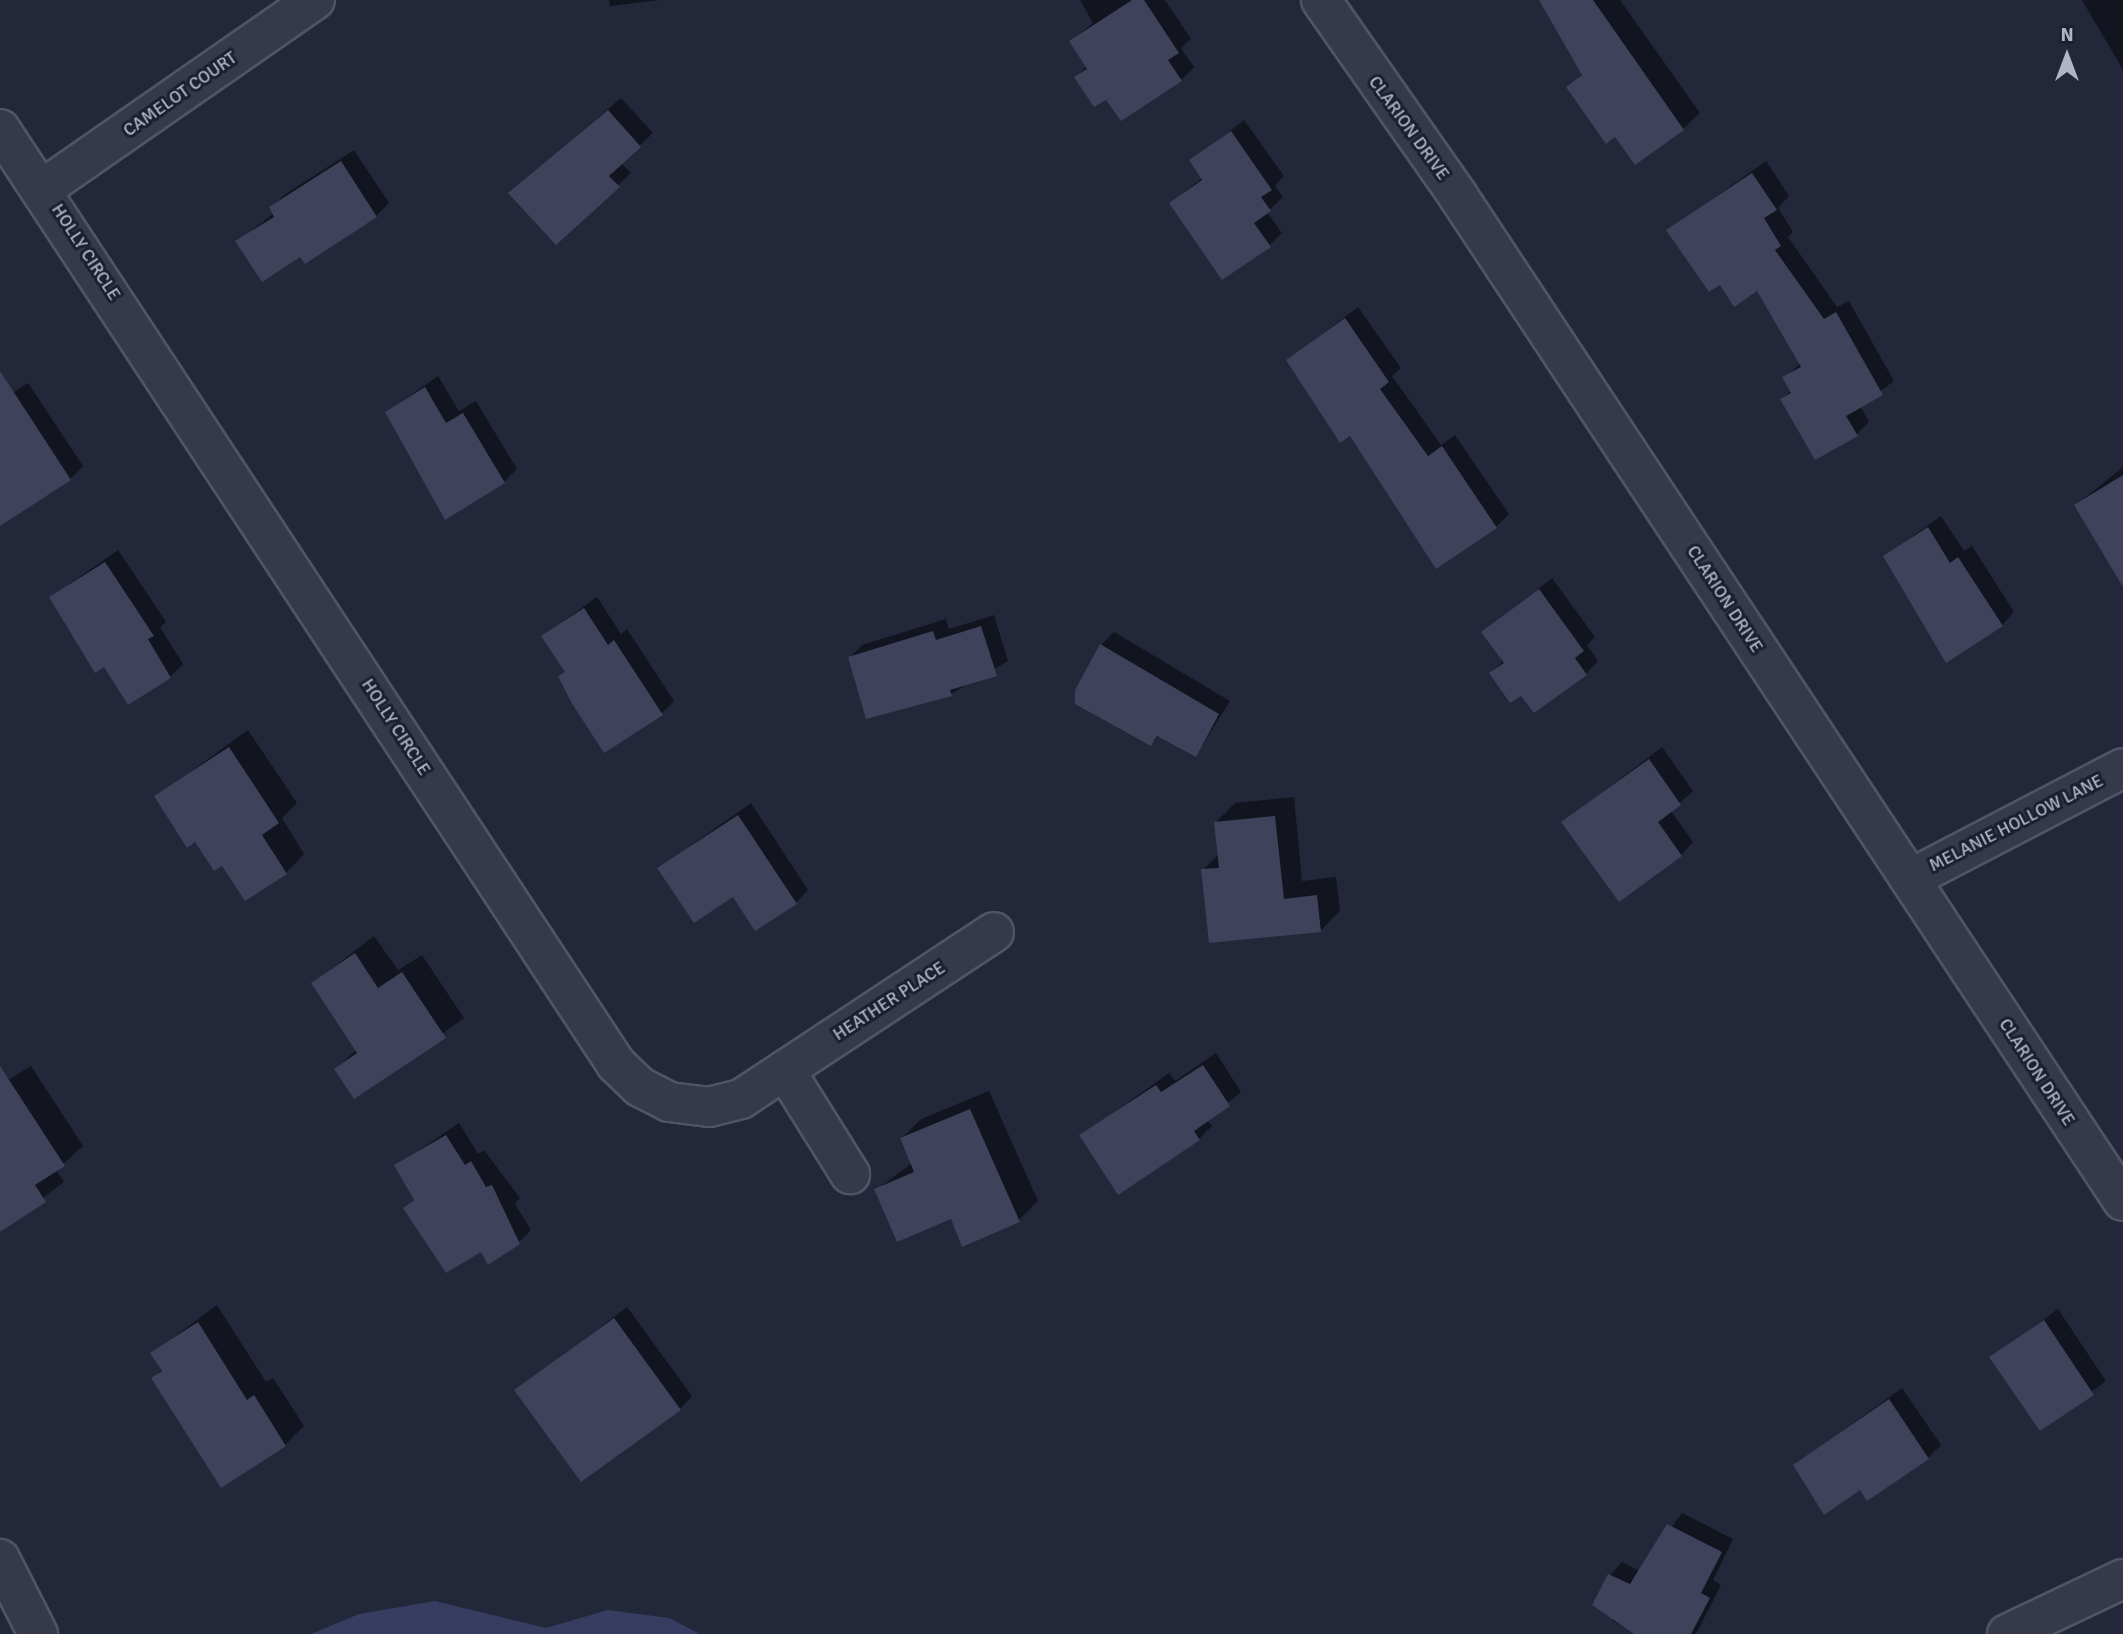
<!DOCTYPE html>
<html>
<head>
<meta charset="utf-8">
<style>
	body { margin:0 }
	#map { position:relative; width:2123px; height:1634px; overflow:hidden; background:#22273a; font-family:Signika,sans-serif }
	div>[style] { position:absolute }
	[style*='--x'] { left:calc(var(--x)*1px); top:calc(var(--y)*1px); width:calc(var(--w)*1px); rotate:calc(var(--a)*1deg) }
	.water>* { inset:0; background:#363d60 }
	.shadow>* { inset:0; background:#0007 }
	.building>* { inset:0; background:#3e425a }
	.roads { filter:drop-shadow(2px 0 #515465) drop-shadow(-2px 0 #515465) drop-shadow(0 2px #515465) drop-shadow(0 -2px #515465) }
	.minor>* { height:38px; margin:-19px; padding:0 19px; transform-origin:19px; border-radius:19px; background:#36394a }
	span { translate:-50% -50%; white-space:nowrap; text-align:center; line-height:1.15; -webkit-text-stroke:6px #1b1f2f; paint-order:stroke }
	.street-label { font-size:18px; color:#b1b4c6 }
	.north { position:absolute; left:2032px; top:21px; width:70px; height:70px; -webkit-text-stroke:5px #1b1f2f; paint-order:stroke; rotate:0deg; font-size:19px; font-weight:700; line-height:28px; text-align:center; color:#b1b4c6 }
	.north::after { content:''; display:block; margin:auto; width:24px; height:32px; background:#b1b4c6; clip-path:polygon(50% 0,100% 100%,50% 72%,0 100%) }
</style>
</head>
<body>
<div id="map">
	<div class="water">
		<div style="clip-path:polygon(435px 1601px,546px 1628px,608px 1610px,669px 1618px,700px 1634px,311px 1634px,359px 1614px)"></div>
	</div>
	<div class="shadow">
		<div style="clip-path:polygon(609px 0,660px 0,610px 6px)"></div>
		<div style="clip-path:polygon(1080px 0,1165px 0,1191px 39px,1181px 48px,1194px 67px,1181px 80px,1107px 97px,1076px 78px,1087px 66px,1071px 41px,1093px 23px)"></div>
		<div style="clip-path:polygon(1541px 0,1620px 0,1700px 113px,1683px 129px,1616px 134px,1568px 88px,1583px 73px)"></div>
		<div style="clip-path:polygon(2082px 0,2123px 0,2123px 70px)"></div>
		<div style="clip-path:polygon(621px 98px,653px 133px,621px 163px,631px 173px,556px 243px,510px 193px)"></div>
		<div style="clip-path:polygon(1244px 120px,1284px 176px,1275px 186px,1283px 197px,1267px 212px,1282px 233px,1269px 246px,1171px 203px,1202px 178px,1191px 161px)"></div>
		<div style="clip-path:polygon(354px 150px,389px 203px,376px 216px,301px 254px,238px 241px,274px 213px,271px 208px,284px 195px)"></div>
		<div style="clip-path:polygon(1766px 161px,1789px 196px,1778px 208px,1793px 232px,1788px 237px,1837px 307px,1849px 301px,1894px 381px,1860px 406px,1869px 422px,1857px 434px,1782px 399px,1792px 390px,1784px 378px,1801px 363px,1758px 288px,1721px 283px,1669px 230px)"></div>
		<div style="clip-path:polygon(1358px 307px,1401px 368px,1392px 376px,1441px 445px,1455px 435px,1509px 514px,1496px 527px,1350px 434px,1288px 360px)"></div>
		<div style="clip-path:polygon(438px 376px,459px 411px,476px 401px,517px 469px,504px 482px,387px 412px)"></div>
		<div style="clip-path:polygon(28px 383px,83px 466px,70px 479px,0 499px,0 401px)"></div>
		<div style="clip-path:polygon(2123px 467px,2123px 554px,2076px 505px)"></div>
		<div style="clip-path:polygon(1941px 516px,1964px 551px,1972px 546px,2014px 612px,2002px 625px,1885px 556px)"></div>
		<div style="clip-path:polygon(118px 550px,166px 622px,160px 627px,183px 664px,170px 677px,104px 665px,51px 597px)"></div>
		<div style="clip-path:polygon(1552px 578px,1595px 637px,1587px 645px,1598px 661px,1586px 674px,1521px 693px,1491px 673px,1504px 660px,1483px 632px)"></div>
		<div style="clip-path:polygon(597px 597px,621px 634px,627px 629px,674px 701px,662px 713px,560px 677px,566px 671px,543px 636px)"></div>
		<div style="clip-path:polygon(994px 615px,1008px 661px,951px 694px,850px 658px,862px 645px,946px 619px,949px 629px)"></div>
		<div style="clip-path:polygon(1114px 632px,1230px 701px,1196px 755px,1160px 735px,1151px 744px,1101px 645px)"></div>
		<div style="clip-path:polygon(248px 730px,297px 803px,282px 818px,304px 854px,286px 873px,222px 863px,156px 797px)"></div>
		<div style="clip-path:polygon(1662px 747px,1693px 791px,1671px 811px,1693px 842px,1681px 855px,1564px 822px)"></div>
		<div style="clip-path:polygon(1294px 797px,1302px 881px,1336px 877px,1340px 911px,1321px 930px,1203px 870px,1219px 854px,1216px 822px,1235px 803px)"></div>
		<div style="clip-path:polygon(751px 803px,808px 890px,796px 903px,659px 868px)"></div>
		<div style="clip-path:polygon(374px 936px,398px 970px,422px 955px,464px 1018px,355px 1097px,336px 1069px,357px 1049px,313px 983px)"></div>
		<div style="clip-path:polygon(1216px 1053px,1241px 1092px,1207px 1120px,1212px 1126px,1199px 1139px,1119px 1192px,1081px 1136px,1169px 1073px,1175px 1081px)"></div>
		<div style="clip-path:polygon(31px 1066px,83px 1146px,56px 1170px,64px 1182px,0 1230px,0 1085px)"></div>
		<div style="clip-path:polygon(989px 1091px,1038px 1201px,1019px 1220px,952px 1217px,876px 1190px,912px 1163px,902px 1138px,921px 1119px)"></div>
		<div style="clip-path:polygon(459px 1123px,478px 1154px,484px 1150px,520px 1198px,515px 1204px,531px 1230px,519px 1242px,482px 1249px,405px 1208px,415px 1198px,396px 1166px)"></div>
		<div style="clip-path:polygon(217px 1305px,266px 1382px,273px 1378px,304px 1426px,285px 1445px,153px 1378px,162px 1369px,153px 1353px)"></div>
		<div style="clip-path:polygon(627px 1307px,692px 1396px,680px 1409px,517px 1390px)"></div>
		<div style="clip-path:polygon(2058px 1309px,2106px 1381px,2040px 1429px,1992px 1357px)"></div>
		<div style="clip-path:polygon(1902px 1388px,1941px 1445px,1928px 1458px,1861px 1487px,1795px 1465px)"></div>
		<div style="clip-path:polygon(1682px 1513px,1733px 1539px,1713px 1580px,1721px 1585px,1696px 1634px,1638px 1634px,1613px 1621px,1610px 1575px,1622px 1562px,1640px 1571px)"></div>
	</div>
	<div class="building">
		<div style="clip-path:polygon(1132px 0,1144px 0,1179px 53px,1168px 60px,1182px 81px,1121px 121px,1106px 100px,1094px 107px,1074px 77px,1087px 69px,1069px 41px)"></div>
		<div style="clip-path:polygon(1539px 0,1593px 0,1684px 130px,1635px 165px,1615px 137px,1606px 144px,1566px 87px,1582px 75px)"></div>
		<div style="clip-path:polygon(608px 110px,641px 147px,609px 176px,620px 187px,556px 245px,508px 193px)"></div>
		<div style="clip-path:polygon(1231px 131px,1272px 190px,1261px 197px,1271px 211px,1254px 223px,1271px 247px,1222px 280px,1169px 203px,1202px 180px,1189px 160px)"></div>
		<div style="clip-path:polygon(341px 161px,377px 217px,305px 264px,300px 257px,262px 282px,235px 241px,274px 217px,269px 207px)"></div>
		<div style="clip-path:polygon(1752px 173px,1777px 210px,1764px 218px,1781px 246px,1775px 250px,1824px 319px,1836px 312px,1883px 395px,1846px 416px,1858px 436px,1815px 460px,1780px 399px,1791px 393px,1782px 377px,1801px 367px,1757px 291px,1734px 307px,1720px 285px,1709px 292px,1666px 230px)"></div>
		<div style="clip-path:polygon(1345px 318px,1389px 382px,1380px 389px,1428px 456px,1442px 446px,1497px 528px,1436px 569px,1350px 436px,1340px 443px,1286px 360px)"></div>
		<div style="clip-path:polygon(0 371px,71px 480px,0 526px)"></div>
		<div style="clip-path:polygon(425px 387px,446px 423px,463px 413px,505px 483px,445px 520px,385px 412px)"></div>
		<div style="clip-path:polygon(2123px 475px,2123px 587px,2074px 505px)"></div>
		<div style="clip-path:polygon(1928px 527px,1950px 563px,1958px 557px,2003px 626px,1946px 663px,1883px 556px)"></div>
		<div style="clip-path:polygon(105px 562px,154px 636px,148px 639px,171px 678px,128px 705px,104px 667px,95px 673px,49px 597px)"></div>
		<div style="clip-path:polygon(1539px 589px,1584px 651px,1575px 658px,1587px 675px,1534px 713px,1521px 696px,1510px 703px,1489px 673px,1504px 663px,1481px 632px)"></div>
		<div style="clip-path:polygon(584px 608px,608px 645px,614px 640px,663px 715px,604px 753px,571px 702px,558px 676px,565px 672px,541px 636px)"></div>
		<div style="clip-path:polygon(981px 626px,997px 676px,950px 690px,952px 696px,866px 719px,848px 657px,933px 631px,936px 640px)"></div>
		<div style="clip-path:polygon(1100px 644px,1219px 714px,1196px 757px,1157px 736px,1151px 746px,1075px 704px,1075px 690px)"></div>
		<div style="clip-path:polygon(229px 747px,279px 823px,262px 835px,287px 874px,245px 901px,222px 866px,214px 871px,195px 842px,187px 848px,154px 796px)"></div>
		<div style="clip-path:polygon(1649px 759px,1681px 805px,1658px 822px,1682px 856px,1619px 902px,1561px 822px)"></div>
		<div style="clip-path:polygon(738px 815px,797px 904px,755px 931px,733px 897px,694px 923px,657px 868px)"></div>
		<div style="clip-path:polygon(1275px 816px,1284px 899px,1317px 895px,1321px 932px,1209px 943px,1201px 869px,1219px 868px,1214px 822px)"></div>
		<div style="clip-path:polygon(355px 953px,378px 988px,402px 972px,446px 1038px,354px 1099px,334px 1069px,357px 1053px,311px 983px)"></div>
		<div style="clip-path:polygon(1203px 1065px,1230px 1106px,1194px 1131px,1200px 1140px,1118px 1195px,1079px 1135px,1156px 1085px,1161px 1092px)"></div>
		<div style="clip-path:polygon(0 1066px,65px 1166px,35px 1185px,46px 1202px,0 1232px)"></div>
		<div style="clip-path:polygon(970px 1109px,1020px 1222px,962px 1247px,951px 1219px,897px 1242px,874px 1189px,914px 1172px,900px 1138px)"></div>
		<div style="clip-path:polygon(446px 1135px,465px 1165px,471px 1161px,486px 1187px,492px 1185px,520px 1244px,488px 1265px,481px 1252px,446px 1273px,403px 1208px,414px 1200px,394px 1165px)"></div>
		<div style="clip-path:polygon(614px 1318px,681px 1410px,581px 1482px,514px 1390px)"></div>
		<div style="clip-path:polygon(2044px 1320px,2094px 1395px,2040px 1431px,1989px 1357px)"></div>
		<div style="clip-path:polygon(198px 1322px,247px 1400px,254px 1395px,286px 1446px,221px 1488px,151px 1378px,162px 1371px,150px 1353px)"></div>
		<div style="clip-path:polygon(1889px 1399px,1929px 1459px,1867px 1501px,1860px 1490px,1824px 1515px,1793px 1465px)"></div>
		<div style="clip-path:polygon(1667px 1524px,1722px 1552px,1701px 1593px,1710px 1598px,1691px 1634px,1634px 1634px,1592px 1605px,1608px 1574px,1630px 1584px)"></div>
	</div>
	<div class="roads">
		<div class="minor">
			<div style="--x:1321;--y:0;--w:239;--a:55"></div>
			<div style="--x:1458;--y:196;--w:1205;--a:56.51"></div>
			<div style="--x:0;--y:129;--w:1120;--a:56.62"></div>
			<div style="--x:616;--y:1064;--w:33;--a:44"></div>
			<div style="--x:640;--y:1087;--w:33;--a:27"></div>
			<div style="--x:669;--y:1102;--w:40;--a:7.1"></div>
			<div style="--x:709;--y:1107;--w:33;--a:-14"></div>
			<div style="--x:741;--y:1099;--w:303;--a:-33.4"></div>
			<div style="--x:44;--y:188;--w:330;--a:-34.8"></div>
			<div style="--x:1910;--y:879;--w:240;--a:-27.5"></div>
			<div style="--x:785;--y:1070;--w:123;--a:58"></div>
			<div style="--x:0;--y:1559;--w:84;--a:63.1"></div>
			<div style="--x:2007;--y:1634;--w:128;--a:-25.4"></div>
		</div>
	</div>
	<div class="street-label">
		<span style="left:180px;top:94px;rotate:-35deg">CAMELOT COURT</span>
		<span style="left:1409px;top:128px;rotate:54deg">CLARION DRIVE</span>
		<span style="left:86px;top:252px;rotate:57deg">HOLLY CIRCLE</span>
		<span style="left:1725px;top:599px;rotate:57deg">CLARION DRIVE</span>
		<span style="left:396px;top:727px;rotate:57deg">HOLLY CIRCLE</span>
		<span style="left:2016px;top:823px;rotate:-27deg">MELANIE HOLLOW LANE</span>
		<span style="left:889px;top:1001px;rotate:-33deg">HEATHER PLACE</span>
		<span style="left:2037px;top:1072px;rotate:57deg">CLARION DRIVE</span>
	</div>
	<div class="north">N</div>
</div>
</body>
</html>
